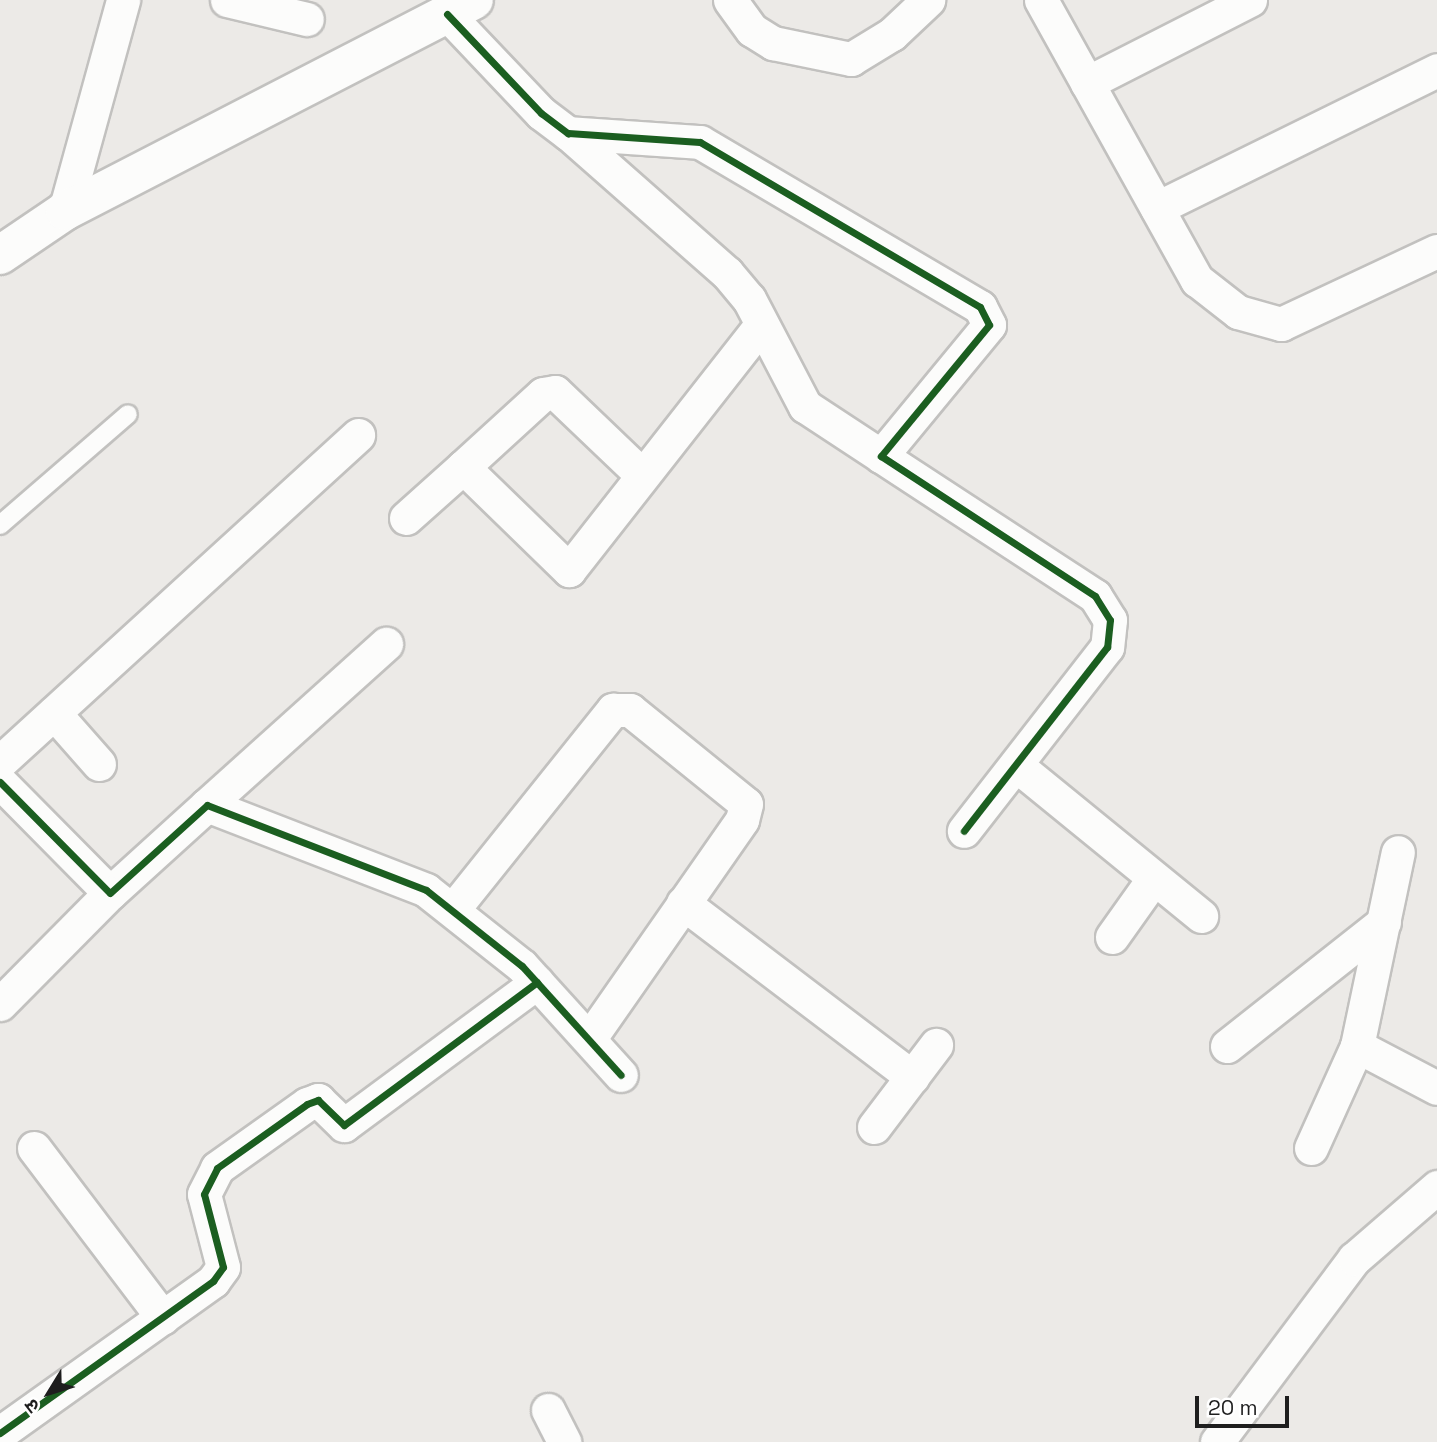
<!DOCTYPE html>
<html>
<head>
<meta charset="utf-8">
<style>
	body { margin:0 }
	#map { position:relative; width:1437px; height:1442px; overflow:hidden; background:#eceae7; font-family:"Space Grotesk","Noto Sans Devanagari",sans-serif }
	div>[style] { position:absolute }
	[style*='--x'] { left:calc(var(--x)*1px); top:calc(var(--y)*1px); width:calc(var(--w)*1px); rotate:calc(var(--a)*1deg) }
	.roads { filter:drop-shadow(2px 0 #c2c1bf) drop-shadow(-2px 0 #c2c1bf) drop-shadow(0 2px #c2c1bf) drop-shadow(0 -2px #c2c1bf) }
	.service>* { height:18px; margin:-9px; padding:0 9px; transform-origin:9px; border-radius:9px; background:#fcfcfb }
	.minor>* { height:33px; margin:-16.5px; padding:0 16.5px; transform-origin:16.5px; border-radius:16.5px; background:#fcfcfb }
	.tertiary>* { height:38px; margin:-19px; padding:0 19px; transform-origin:19px; border-radius:19px; background:#fcfcfb }
	.cycleway>* { height:7px; margin:-3.5px; padding:0 3.5px; transform-origin:3.5px; border-radius:3.5px; background:#1b5e20 }
	span { translate:-50% -50%; white-space:nowrap; text-align:center; line-height:1.15; -webkit-text-stroke:5px #fff; paint-order:stroke }
	.north { position:absolute; left:14px; top:1358px; width:70px; height:70px; -webkit-text-stroke:5px #fff; paint-order:stroke; rotate:232deg; font-size:19px; font-weight:700; line-height:28px; text-align:center; color:#1e1e1e }
	.north::after { content:''; display:block; margin:auto; width:24px; height:32px; background:#1e1e1e; clip-path:polygon(50% 0,100% 100%,50% 72%,0 100%) }
	.scale { position:absolute; left:1195px; top:1396px; width:94px; height:32px; box-sizing:border-box; border:4px solid #1e1e1e; border-top:0; padding-left:9px; font-size:21px; line-height:24px; white-space:nowrap; color:#1e1e1e; -webkit-text-stroke:5px #fff; paint-order:stroke }
</style>
</head>
<body>
<div id="map">
	<div class="roads">
		<div class="service">
			<div style="--x:0;--y:525;--w:169;--a:-40.9"></div>
		</div>
		<div class="minor">
			<div style="--x:227;--y:0;--w:82;--a:13.4"></div>
			<div style="--x:730;--y:0;--w:37;--a:54"></div>
			<div style="--x:752;--y:30;--w:25;--a:32"></div>
			<div style="--x:773;--y:43;--w:80;--a:11.6"></div>
			<div style="--x:851;--y:59;--w:48;--a:-31.4"></div>
			<div style="--x:892;--y:34;--w:50;--a:-43.4"></div>
			<div style="--x:1041;--y:0;--w:321;--a:60.9"></div>
			<div style="--x:1197;--y:280;--w:52;--a:38"></div>
			<div style="--x:1238;--y:312;--w:45;--a:15.6"></div>
			<div style="--x:1281;--y:324;--w:172;--a:-25.1"></div>
			<div style="--x:447;--y:14;--w:137;--a:46.5"></div>
			<div style="--x:541;--y:113;--w:34;--a:37"></div>
			<div style="--x:568;--y:133;--w:132;--a:3.9"></div>
			<div style="--x:700;--y:142;--w:325;--a:30.5"></div>
			<div style="--x:980;--y:307;--w:20;--a:63"></div>
			<div style="--x:989;--y:325;--w:170;--a:129.5"></div>
			<div style="--x:881;--y:456;--w:256;--a:33.2"></div>
			<div style="--x:1095;--y:596;--w:28;--a:58"></div>
			<div style="--x:1110;--y:620;--w:27;--a:96"></div>
			<div style="--x:1107;--y:647;--w:233;--a:127.9"></div>
			<div style="--x:1087;--y:83;--w:183;--a:-27"></div>
			<div style="--x:568;--y:133;--w:212;--a:41.4"></div>
			<div style="--x:727;--y:273;--w:34;--a:50"></div>
			<div style="--x:749;--y:299;--w:121;--a:62.4"></div>
			<div style="--x:805;--y:406;--w:91;--a:33.3"></div>
			<div style="--x:1157;--y:208;--w:312;--a:-26.2"></div>
			<div style="--x:65;--y:211;--w:219;--a:-74.6"></div>
			<div style="--x:463;--y:467;--w:108;--a:-42.4"></div>
			<div style="--x:543;--y:394;--w:12;--a:-9"></div>
			<div style="--x:555;--y:392;--w:120;--a:43.7"></div>
			<div style="--x:406;--y:518;--w:76;--a:-41.8"></div>
			<div style="--x:463;--y:467;--w:148;--a:44.2"></div>
			<div style="--x:569;--y:570;--w:311;--a:-51.9"></div>
			<div style="--x:54;--y:713;--w:68;--a:48.6"></div>
			<div style="--x:0;--y:762;--w:485;--a:-42.4"></div>
			<div style="--x:1016;--y:765;--w:239;--a:39.2"></div>
			<div style="--x:0;--y:782;--w:156;--a:45.3"></div>
			<div style="--x:110;--y:893;--w:131;--a:-42.2"></div>
			<div style="--x:207;--y:805;--w:235;--a:21.2"></div>
			<div style="--x:426;--y:890;--w:122;--a:38.4"></div>
			<div style="--x:522;--y:966;--w:147;--a:47.8"></div>
			<div style="--x:207;--y:805;--w:241;--a:-42"></div>
			<div style="--x:683;--y:903;--w:288;--a:37.2"></div>
			<div style="--x:455;--y:907;--w:253;--a:-51.3"></div>
			<div style="--x:613;--y:710;--w:17;--a:0"></div>
			<div style="--x:630;--y:710;--w:149;--a:39"></div>
			<div style="--x:746;--y:804;--w:16;--a:104"></div>
			<div style="--x:742;--y:820;--w:267;--a:124.9"></div>
			<div style="--x:1112;--y:937;--w:72;--a:-54.6"></div>
			<div style="--x:0;--y:1004;--w:156;--a:-45.3"></div>
			<div style="--x:1227;--y:1046;--w:200;--a:-38.3"></div>
			<div style="--x:1357;--y:1046;--w:198;--a:-78.1"></div>
			<div style="--x:874;--y:1127;--w:103;--a:-52.9"></div>
			<div style="--x:34;--y:1148;--w:213;--a:52.8"></div>
			<div style="--x:1311;--y:1148;--w:112;--a:-65.7"></div>
			<div style="--x:1357;--y:1046;--w:90;--a:27.7"></div>
			<div style="--x:548;--y:1410;--w:36;--a:63"></div>
			<div style="--x:0;--y:1433;--w:262;--a:-35.5"></div>
			<div style="--x:213;--y:1281;--w:17;--a:-54"></div>
			<div style="--x:223;--y:1267;--w:75;--a:-104.6"></div>
			<div style="--x:204;--y:1194;--w:29;--a:-63"></div>
			<div style="--x:217;--y:1168;--w:110;--a:-35.4"></div>
			<div style="--x:307;--y:1104;--w:12;--a:-20"></div>
			<div style="--x:318;--y:1100;--w:36;--a:44"></div>
			<div style="--x:344;--y:1125;--w:240;--a:-36.5"></div>
			<div style="--x:1217;--y:1442;--w:229;--a:-53.2"></div>
			<div style="--x:1354;--y:1259;--w:110;--a:-40.9"></div>
		</div>
		<div class="tertiary">
			<div style="--x:0;--y:255;--w:78;--a:-34.1"></div>
			<div style="--x:65;--y:211;--w:460;--a:-27.3"></div>
		</div>
	</div>
	<div class="cycleway">
		<div style="--x:447;--y:14;--w:137;--a:46.5"></div>
		<div style="--x:541;--y:113;--w:34;--a:37"></div>
		<div style="--x:568;--y:133;--w:132;--a:3.9"></div>
		<div style="--x:700;--y:142;--w:325;--a:30.5"></div>
		<div style="--x:980;--y:307;--w:20;--a:63"></div>
		<div style="--x:989;--y:325;--w:170;--a:129.5"></div>
		<div style="--x:881;--y:456;--w:256;--a:33.2"></div>
		<div style="--x:1095;--y:596;--w:28;--a:58"></div>
		<div style="--x:1110;--y:620;--w:27;--a:96"></div>
		<div style="--x:1107;--y:647;--w:233;--a:127.9"></div>
		<div style="--x:0;--y:782;--w:156;--a:45.3"></div>
		<div style="--x:110;--y:893;--w:131;--a:-42.2"></div>
		<div style="--x:207;--y:805;--w:235;--a:21.2"></div>
		<div style="--x:426;--y:890;--w:122;--a:38.4"></div>
		<div style="--x:522;--y:966;--w:147;--a:47.8"></div>
		<div style="--x:0;--y:1433;--w:262;--a:-35.5"></div>
		<div style="--x:213;--y:1281;--w:17;--a:-54"></div>
		<div style="--x:223;--y:1267;--w:75;--a:-104.6"></div>
		<div style="--x:204;--y:1194;--w:29;--a:-63"></div>
		<div style="--x:217;--y:1168;--w:110;--a:-35.4"></div>
		<div style="--x:307;--y:1104;--w:12;--a:-20"></div>
		<div style="--x:318;--y:1100;--w:36;--a:44"></div>
		<div style="--x:344;--y:1125;--w:240;--a:-36.5"></div>
	</div>
	<div class="north">उ</div>
	<div class="scale">20 m</div>
</div>
</body>
</html>
